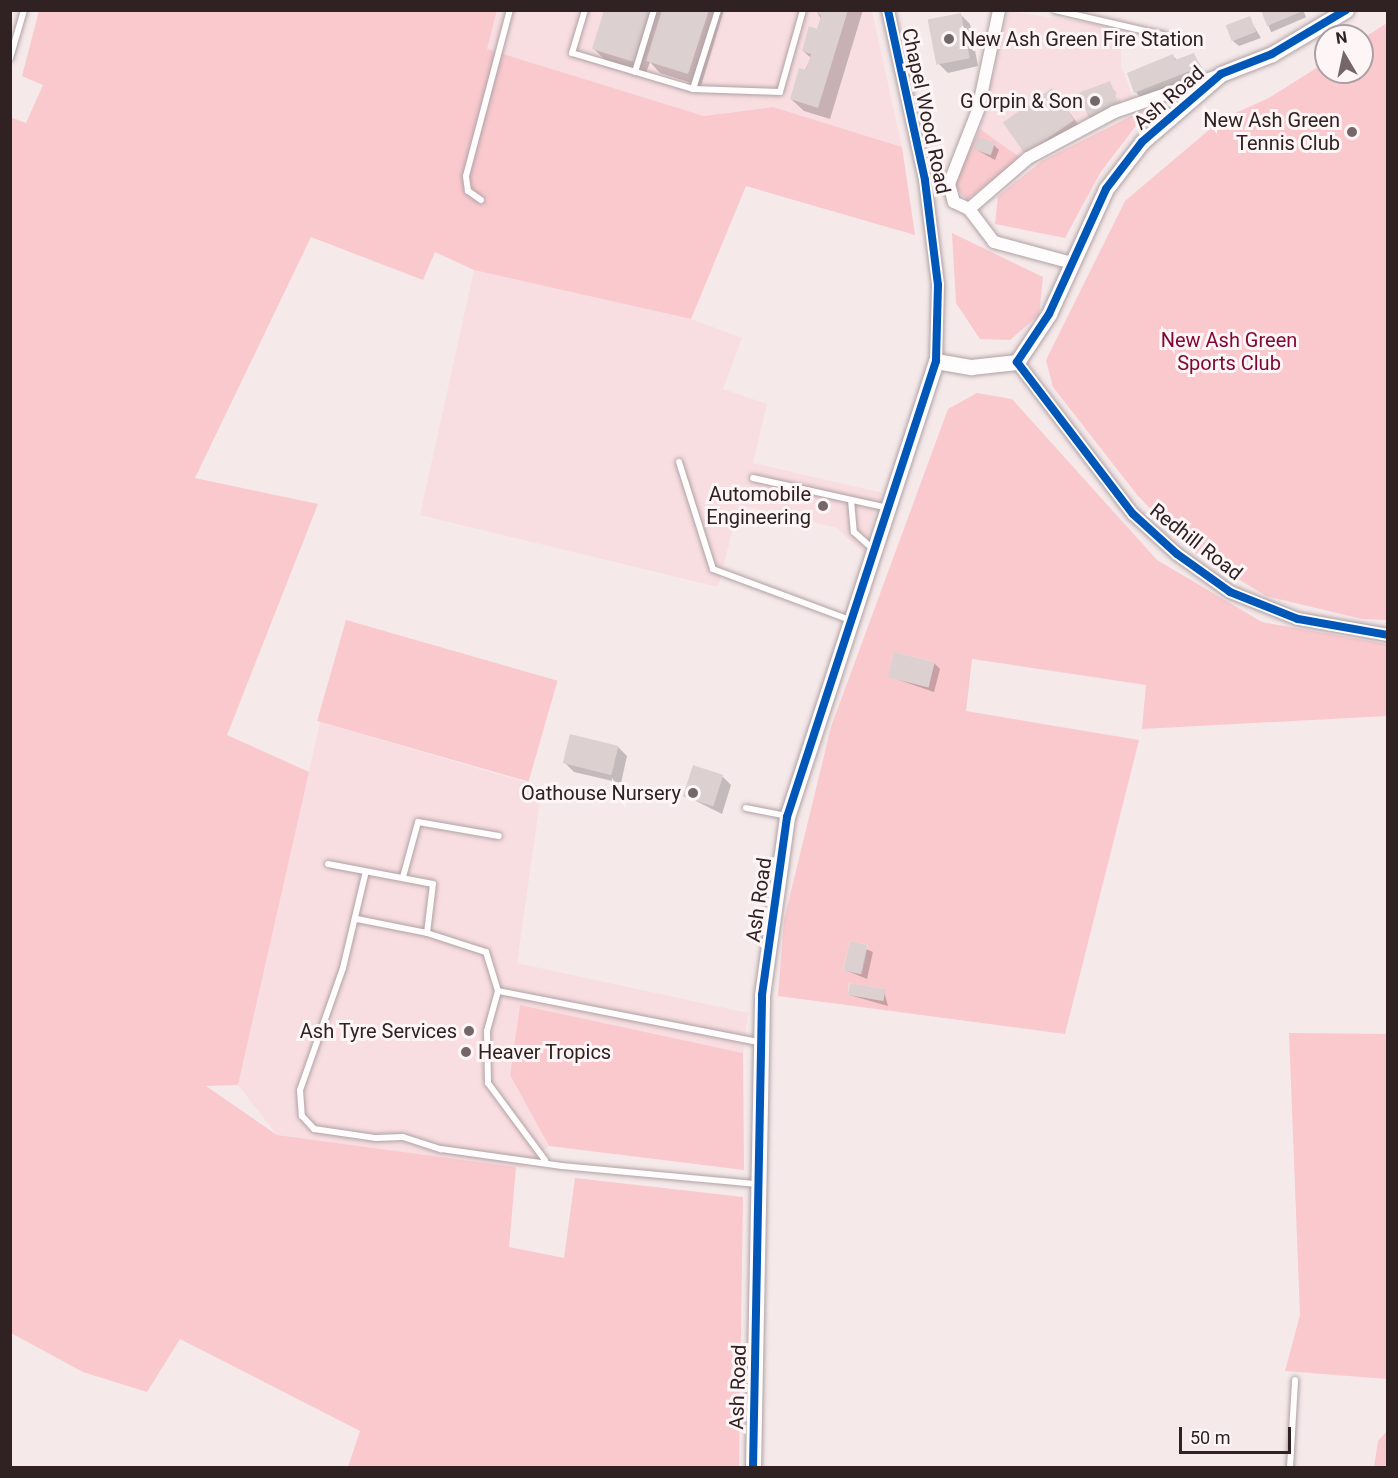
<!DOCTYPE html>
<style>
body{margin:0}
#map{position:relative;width:1398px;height:1478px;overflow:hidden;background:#f6e9ea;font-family:Roboto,sans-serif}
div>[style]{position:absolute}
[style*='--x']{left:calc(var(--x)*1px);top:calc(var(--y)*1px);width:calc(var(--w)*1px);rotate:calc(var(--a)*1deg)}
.built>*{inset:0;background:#f9dee1}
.green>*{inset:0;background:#f9c9ce;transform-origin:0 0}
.shadow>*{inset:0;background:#0003;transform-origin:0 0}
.building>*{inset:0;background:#ddd0d1;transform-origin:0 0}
.roads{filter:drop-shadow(0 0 2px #afa2a4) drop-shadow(0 0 2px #afa2a4)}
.service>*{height:6px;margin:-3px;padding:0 3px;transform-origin:3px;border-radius:3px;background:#fefcfc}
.minor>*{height:12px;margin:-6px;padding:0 6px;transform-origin:6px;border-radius:6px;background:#fefcfc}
.tertiary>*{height:15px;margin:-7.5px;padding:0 7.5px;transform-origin:7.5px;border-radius:7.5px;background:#fefcfc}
.cycleway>*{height:8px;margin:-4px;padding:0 4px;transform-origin:4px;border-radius:4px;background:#0057b8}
.dots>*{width:16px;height:16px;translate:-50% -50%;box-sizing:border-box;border:3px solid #fef5f6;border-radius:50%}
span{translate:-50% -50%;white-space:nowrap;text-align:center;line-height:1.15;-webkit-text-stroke:6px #fef5f6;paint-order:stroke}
.poi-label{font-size:20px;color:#302123}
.left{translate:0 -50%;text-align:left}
.right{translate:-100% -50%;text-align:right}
.street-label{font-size:20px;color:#302123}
.park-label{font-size:20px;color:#7f0731}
.frame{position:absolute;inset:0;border:12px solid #302123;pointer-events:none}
.north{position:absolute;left:1314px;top:24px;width:60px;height:60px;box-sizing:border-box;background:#fef5f6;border:2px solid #aca0a2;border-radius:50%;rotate:351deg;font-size:16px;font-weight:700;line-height:24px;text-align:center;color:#302123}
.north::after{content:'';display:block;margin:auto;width:21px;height:27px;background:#756769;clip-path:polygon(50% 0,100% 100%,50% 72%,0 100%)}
.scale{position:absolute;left:1179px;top:1427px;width:112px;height:27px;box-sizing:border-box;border:3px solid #302123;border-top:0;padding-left:8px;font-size:18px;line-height:21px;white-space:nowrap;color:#302123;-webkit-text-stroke:4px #fef5f6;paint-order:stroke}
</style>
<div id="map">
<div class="built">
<i style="clip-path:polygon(497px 11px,872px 11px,902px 147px,773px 107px,704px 116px,486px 49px)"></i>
<i style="clip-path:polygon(1008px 11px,1110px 26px,1108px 41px,1121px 42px,1121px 65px,1133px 98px,1021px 158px,980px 129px)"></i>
<i style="clip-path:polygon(474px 270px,691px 319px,742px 338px,723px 389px,767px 404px,753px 463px,883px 493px,862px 551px,837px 528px,739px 505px,718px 587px,420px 515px)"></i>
<i style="clip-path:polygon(320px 722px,542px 787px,517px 963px,748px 1013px,743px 1053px,520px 1005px,510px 1075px,549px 1146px,523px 1168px,277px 1135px,238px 1085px)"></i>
</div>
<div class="green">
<i style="clip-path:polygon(497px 10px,487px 49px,704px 116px,773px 107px,902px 147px,915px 235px,746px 186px,691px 319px,474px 270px,435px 252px,423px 280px,311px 237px,195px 478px,318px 504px,227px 735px,309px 772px,238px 1085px,206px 1086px,277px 1135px,516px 1167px,509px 1247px,564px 1258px,575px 1178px,743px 1197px,739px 1467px,348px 1467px,360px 1431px,180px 1339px,147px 1392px,83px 1372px,11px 1333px,10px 117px,26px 123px,43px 85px,22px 76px,39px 11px)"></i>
<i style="clip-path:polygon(1387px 23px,1388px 620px,1387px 620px,1362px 619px,1266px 596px,1191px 550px,1138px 496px,1053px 387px,1046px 360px,1125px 201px,1222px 119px,1269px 98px,1326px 62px,1326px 72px,1362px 72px,1362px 39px)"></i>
<i style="clip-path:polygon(1151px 106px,1100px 173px,1065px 238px,995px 224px,998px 196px,1042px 161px)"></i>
<i style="clip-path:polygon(980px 129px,1021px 158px,967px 200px,953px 185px)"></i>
<i style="clip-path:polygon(952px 233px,1043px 277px,1039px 315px,1010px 340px,980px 339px,956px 303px)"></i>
<i style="clip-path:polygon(evenodd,977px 393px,1012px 399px,1157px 560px,1262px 622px,1387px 644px,1387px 716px,1142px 729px,1146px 685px,972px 659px,966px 711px,1139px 740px,1065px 1034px,778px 996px,784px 920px,831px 727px,948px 409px,977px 393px,894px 652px,934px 662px,929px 687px,888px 677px,894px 652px,977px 393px,850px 941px,868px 945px,862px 974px,843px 970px,850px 941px,977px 393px,849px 983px,884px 989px,883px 1001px,848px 995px,849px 983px)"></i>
<i style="left:346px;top:620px;width:220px;height:105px;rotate:16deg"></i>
<i style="clip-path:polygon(520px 1005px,743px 1053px,744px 1170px,549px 1146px,510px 1075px)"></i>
<i style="clip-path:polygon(1289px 1033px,1387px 1034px,1387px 1379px,1285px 1371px,1300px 1315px)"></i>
<i style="clip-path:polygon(1387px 1431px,1387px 1467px,1374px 1467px,1378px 1441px)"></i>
</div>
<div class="shadow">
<i style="clip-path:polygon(606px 10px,724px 10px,701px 86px,660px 73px,650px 62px,646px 73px,606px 61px,594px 49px)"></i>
<i style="clip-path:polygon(816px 10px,863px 10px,830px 119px,804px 111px,791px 99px,811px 58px,803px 51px,818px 31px,821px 19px)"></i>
<i style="left:1303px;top:10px;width:8px;height:38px;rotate:67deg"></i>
<i style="clip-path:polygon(961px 15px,970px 24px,978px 66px,948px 73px,939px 64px)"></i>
<i style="clip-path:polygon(1249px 18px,1261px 38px,1239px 46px,1233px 41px)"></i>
<i style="clip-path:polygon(1194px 55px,1205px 73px,1141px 98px,1136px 92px,1173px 56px,1178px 61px)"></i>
<i style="clip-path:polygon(evenodd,1109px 82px,1127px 114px,1098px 125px,1089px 116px,1109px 82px,1112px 91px,1115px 91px,1123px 111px,1120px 112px,1112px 91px)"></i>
<i style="clip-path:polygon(1052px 90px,1082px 129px,1034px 162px,1026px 153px)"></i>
<i style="clip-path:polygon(994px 145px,999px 150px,995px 160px,975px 149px)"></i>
<i style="clip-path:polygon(934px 663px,940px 669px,934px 692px,890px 677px)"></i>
<i style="clip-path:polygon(618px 747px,627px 756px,621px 783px,574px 772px,565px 763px)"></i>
<i style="clip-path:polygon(722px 776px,731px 785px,722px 814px,684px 795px)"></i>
<i style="clip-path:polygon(851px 943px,873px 952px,867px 979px,845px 970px)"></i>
<i style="clip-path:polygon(884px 991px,888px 1006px,849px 995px)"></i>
</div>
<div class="building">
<i style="clip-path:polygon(604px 10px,650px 10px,634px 62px,592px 49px)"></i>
<i style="clip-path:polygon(662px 10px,709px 10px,688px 74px,646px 61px)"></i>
<i style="clip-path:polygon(815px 10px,848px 10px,818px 108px,790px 99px,799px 68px,806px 70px,811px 54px,802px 51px,809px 26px,817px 29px,821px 16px)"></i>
<i style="clip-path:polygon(1261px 10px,1303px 10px,1303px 11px,1267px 26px)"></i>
<i style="left:961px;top:13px;width:46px;height:34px;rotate:79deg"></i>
<i style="left:1250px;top:16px;width:17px;height:26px;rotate:69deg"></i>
<i style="clip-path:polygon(1194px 53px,1200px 67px,1134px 93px,1127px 73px,1173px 54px,1175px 60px)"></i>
<i style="left:1110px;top:81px;width:26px;height:33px;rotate:69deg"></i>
<i style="left:1052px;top:88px;width:39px;height:60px;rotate:55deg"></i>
<i style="left:978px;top:137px;width:18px;height:13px;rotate:19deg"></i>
<i style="left:894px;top:652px;width:42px;height:26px;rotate:14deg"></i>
<i style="left:570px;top:734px;width:50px;height:30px;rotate:14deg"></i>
<i style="left:693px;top:765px;width:32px;height:33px;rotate:18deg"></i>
<i style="left:850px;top:941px;width:18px;height:30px;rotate:13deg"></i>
<i style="left:850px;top:983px;width:36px;height:12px;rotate:10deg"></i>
</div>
<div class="roads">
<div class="service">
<i style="--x:585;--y:10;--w:45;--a:106.8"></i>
<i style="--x:572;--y:53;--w:126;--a:16.6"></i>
<i style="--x:693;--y:89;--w:87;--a:2"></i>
<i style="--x:780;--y:92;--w:85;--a:-74.3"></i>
<i style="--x:1055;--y:10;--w:115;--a:13.1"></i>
<i style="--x:10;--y:58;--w:50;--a:-73.7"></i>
<i style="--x:635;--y:72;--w:65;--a:-73"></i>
<i style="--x:693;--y:89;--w:83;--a:-72.4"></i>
<i style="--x:481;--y:200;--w:16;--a:-145"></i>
<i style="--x:468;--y:191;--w:15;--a:-98"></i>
<i style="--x:466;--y:176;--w:172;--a:-75.2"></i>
<i style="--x:679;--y:462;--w:112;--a:72.4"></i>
<i style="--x:713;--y:569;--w:146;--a:20.4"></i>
<i style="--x:753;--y:478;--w:138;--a:12.5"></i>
<i style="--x:851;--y:500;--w:32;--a:85"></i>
<i style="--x:854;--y:532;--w:27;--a:42"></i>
<i style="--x:746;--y:808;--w:42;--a:11"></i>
<i style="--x:328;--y:864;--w:107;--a:10.8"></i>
<i style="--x:433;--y:884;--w:49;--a:97"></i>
<i style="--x:427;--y:933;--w:62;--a:17.9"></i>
<i style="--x:486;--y:952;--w:41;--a:72.9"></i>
<i style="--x:498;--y:991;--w:41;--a:105.4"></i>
<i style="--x:487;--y:1031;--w:52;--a:88.9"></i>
<i style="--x:488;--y:1083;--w:96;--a:53.5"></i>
<i style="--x:365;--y:875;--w:96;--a:103.3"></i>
<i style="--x:343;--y:968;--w:129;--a:109.4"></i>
<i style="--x:300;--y:1090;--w:26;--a:86"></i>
<i style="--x:302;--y:1116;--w:18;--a:47"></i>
<i style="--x:314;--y:1129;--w:63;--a:8.3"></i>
<i style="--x:376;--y:1138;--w:27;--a:-2"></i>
<i style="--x:403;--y:1137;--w:40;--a:18"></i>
<i style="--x:441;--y:1149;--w:122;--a:8"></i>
<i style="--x:562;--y:1166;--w:196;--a:5.3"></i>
<i style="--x:403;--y:877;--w:57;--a:-74.7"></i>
<i style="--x:418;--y:822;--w:82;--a:9.8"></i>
<i style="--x:357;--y:919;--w:71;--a:11.3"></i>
<i style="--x:498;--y:991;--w:266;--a:11.1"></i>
<i style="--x:1290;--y:1468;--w:88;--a:-86.7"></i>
</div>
<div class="minor">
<i style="--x:888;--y:10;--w:174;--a:77.7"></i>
<i style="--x:925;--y:180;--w:106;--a:82.9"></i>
<i style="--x:938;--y:285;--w:76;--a:91.5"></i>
<i style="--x:969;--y:209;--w:17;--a:-155"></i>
<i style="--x:954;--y:202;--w:19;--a:-106"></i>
<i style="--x:949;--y:184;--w:79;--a:-68.6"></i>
<i style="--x:978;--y:110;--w:102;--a:-78.1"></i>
<i style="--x:1072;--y:263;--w:81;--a:-164.9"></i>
<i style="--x:994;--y:242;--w:41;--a:-127.1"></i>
<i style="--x:969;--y:209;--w:78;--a:-40.8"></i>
<i style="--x:1028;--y:158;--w:98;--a:-28.1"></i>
<i style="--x:1114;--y:112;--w:107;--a:-19.1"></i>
<i style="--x:1017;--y:362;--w:191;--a:52.7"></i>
<i style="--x:1133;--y:514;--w:59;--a:42.3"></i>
<i style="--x:1177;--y:554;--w:65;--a:35.6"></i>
<i style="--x:1230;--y:592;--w:73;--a:21.7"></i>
<i style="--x:1298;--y:619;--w:91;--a:10.1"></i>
</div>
<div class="tertiary">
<i style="--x:753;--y:1468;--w:473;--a:-88.9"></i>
<i style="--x:762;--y:995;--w:180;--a:-82"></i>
<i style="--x:787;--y:817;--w:480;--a:-71.9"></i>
<i style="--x:936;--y:361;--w:36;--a:10"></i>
<i style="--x:971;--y:367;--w:46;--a:-6.2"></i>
<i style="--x:1017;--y:362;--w:58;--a:-56.3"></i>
<i style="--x:1049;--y:314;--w:137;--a:-65.5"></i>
<i style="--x:1106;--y:189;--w:59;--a:-52.5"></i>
<i style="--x:1142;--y:142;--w:104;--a:-40.7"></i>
<i style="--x:1221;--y:74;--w:55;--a:-21.4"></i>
<i style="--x:1272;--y:54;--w:86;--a:-30.7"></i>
</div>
</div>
<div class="cycleway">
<i style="--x:1346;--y:10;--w:86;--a:149.3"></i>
<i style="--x:1272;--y:54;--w:55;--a:158.6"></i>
<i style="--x:1221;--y:74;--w:104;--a:139.3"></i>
<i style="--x:1142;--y:142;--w:59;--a:127.5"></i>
<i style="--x:1106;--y:189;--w:137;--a:114.5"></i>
<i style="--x:1049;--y:314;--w:58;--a:123.7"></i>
<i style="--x:1017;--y:362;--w:191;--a:52.7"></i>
<i style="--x:1133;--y:514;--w:59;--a:42.3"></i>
<i style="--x:1177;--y:554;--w:65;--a:35.6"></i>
<i style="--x:1230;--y:592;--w:73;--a:21.7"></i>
<i style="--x:1298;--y:619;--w:91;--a:10.1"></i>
<i style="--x:753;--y:1468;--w:473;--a:-88.9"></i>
<i style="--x:762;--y:995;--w:180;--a:-82"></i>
<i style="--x:787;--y:817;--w:480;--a:-71.9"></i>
<i style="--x:936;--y:361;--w:76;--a:-88.5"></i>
<i style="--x:938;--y:285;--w:106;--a:-97.1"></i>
<i style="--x:925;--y:180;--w:174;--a:-102.3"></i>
</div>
<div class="dots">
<i style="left:949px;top:39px;background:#756769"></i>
<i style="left:1095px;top:101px;background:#756769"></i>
<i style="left:1352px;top:132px;background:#756769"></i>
<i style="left:823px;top:506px;background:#756769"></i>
<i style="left:693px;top:793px;background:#756769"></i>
<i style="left:469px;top:1031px;background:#756769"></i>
<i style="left:466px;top:1052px;background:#756769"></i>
</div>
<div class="poi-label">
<span class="left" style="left:961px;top:39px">New Ash Green Fire Station</span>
<span class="right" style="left:1083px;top:101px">G Orpin &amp; Son</span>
<span class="right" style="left:1340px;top:132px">New Ash Green<br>Tennis Club</span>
<span class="right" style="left:811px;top:506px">Automobile<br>Engineering</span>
<span class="right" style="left:681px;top:793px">Oathouse Nursery</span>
<span class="right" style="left:457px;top:1031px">Ash Tyre Services</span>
<span class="left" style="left:478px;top:1052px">Heaver Tropics</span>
</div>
<div class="street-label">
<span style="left:1169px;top:98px;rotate:-41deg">Ash Road</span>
<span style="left:926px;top:111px;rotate:78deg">Chapel Wood Road</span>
<span style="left:1196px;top:542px;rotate:38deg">Redhill Road</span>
<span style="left:759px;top:900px;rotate:-82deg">Ash Road</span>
<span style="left:738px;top:1387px;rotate:-88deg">Ash Road</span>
</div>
<div class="park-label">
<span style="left:1229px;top:352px">New Ash Green<br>Sports Club</span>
</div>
<div class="frame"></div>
<div class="north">N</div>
<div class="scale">50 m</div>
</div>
